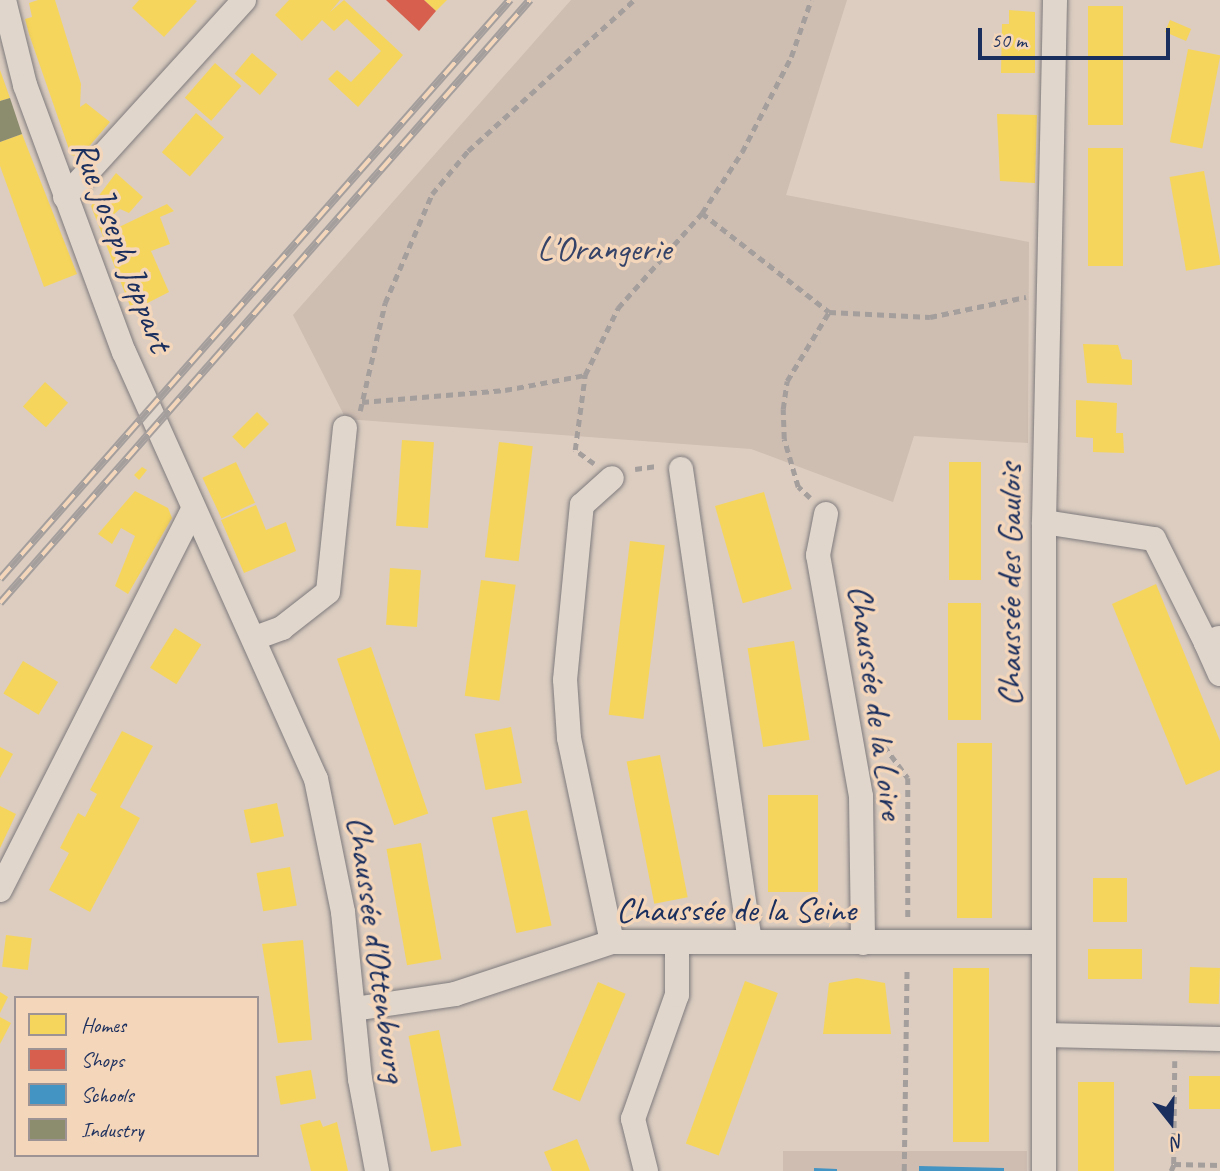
<!DOCTYPE html>
<meta charset="utf-8">
<style>
body{margin:0}
#map{position:relative;width:1220px;height:1171px;overflow:hidden;background:#dccdc0;font-family:Caveat,sans-serif}
div>[style]{position:absolute}
[style*='--x']{left:calc(var(--x)*1px);top:calc(var(--y)*1px);width:calc(var(--w)*1px);rotate:calc(var(--a)*1deg)}
.built>*{inset:0;background:#cfbdb2;transform-origin:0 0}
.green>*{inset:0;background:#cebdb1}
.homes>*{inset:0;background:#f6d55c;transform-origin:0 0}
.shops>*{inset:0;background:#d6604d}
.schools>*{inset:0;background:#4393c3}
.industry>*{inset:0;background:#8c8c6e}
.path>*{height:4.5px;margin-top:-2.25px;transform-origin:0;background:repeating-linear-gradient(90deg,#a49e9d 0 7px,transparent 0 12px)}
.roads{filter:drop-shadow(0 0 2px #7e7b7e) drop-shadow(0 0 2px #7e7b7e)}
.minor>*{height:24px;margin:-12px;padding:0 12px;transform-origin:12px;border-radius:12px;background:#e0d6cb}
.rail>*{height:8px;margin-top:-4px;transform-origin:0;background:repeating-linear-gradient(90deg,#f4d6ba 0 16px,#a49e9d 0 32px);box-sizing:border-box;border-block:2px solid #a49e9d}
span{translate:-50% -50%;white-space:nowrap;text-align:center;line-height:1.15;-webkit-text-stroke:7px #f4d6ba;paint-order:stroke}
.street-label{font-size:35px;color:#1b2f5e}
.park-label{font-size:35px;color:#354369}
.legend{position:absolute;left:14px;top:996px;width:245px;height:161px;box-sizing:border-box;background:#f4d6ba;border:2px solid #9d9395;margin:0;padding:9px 12px;list-style:none;font-size:21px;color:#1b2f5e}
.legend li{display:flex;align-items:center;gap:14px;height:35px}
.legend b{width:35px;border:2px solid #9d9395}
.north{position:absolute;left:1136px;top:1087px;width:70px;height:70px;-webkit-text-stroke:5px #f4d6ba;paint-order:stroke;rotate:162deg;font-size:19px;font-weight:700;line-height:28px;text-align:center;color:#1b2f5e}
.north::after{content:'';display:block;margin:auto;width:24px;height:32px;background:#1b2f5e;clip-path:polygon(50% 0,100% 100%,50% 72%,0 100%)}
.scale{position:absolute;left:978px;top:28px;width:192px;height:32px;box-sizing:border-box;border:4px solid #1b2f5e;border-top:0;padding-left:9px;font-size:21px;line-height:24px;white-space:nowrap;color:#1b2f5e;-webkit-text-stroke:5px #f4d6ba;paint-order:stroke}
</style>
<div id="map">
<div class="built">
<i style="left:783px;top:1151px;width:244px;height:20px"></i>
</div>
<div class="green">
<i style="clip-path:polygon(571px 0,847px 0,786px 195px,1029px 242px,1028px 443px,914px 436px,893px 502px,751px 449px,346px 419px,293px 315px)"></i>
</div>
<div class="homes">
<i style="clip-path:polygon(38px 0,55px 0,81px 84px,80px 107px,86px 103px,110px 122px,80px 157px,71px 155px,29px 34px,25px 19px,32px 17px,29px 3px)"></i>
<i style="clip-path:polygon(139px 0,195px 0,197px 1px,164px 37px,132px 8px)"></i>
<i style="clip-path:polygon(289px 0,340px 0,330px 12px,344px 0,403px 55px,358px 107px,328px 79px,337px 70px,351px 82px,381px 51px,347px 19px,334px 31px,322px 20px,302px 41px,275px 15px)"></i>
<i style="clip-path:polygon(424px 0,447px 0,436px 11px)"></i>
<i style="left:1088px;top:6px;width:35px;height:119px"></i>
<i style="clip-path:polygon(1009px 10px,1035px 12px,1035px 73px,1001px 73px,1002px 24px,1009px 24px)"></i>
<i style="left:1170px;top:20px;width:23px;height:13px;rotate:23deg"></i>
<i style="left:1188px;top:49px;width:33px;height:95px;rotate:11deg"></i>
<i style="left:252px;top:53px;width:33px;height:27px;rotate:40deg"></i>
<i style="left:215px;top:63px;width:35px;height:46px;rotate:41deg"></i>
<i style="clip-path:polygon(0 70px,10px 98px,0 101px)"></i>
<i style="left:196px;top:113px;width:37px;height:52px;rotate:41deg"></i>
<i style="clip-path:polygon(997px 114px,1037px 115px,1035px 183px,1000px 181px)"></i>
<i style="clip-path:polygon(22px 134px,77px 274px,44px 287px,0 166px,0 142px)"></i>
<i style="left:1088px;top:148px;width:35px;height:118px"></i>
<i style="left:1204px;top:171px;width:95px;height:35px;rotate:80deg"></i>
<i style="clip-path:polygon(116px 173px,143px 197px,129px 213px,120px 209px,113px 215px,117px 228px,167px 204px,174px 211px,160px 217px,170px 244px,151px 251px,169px 292px,132px 311px,91px 206px)"></i>
<i style="clip-path:polygon(1083px 344px,1118px 345px,1122px 359px,1132px 360px,1132px 385px,1087px 383px)"></i>
<i style="left:45px;top:382px;width:31px;height:33px;rotate:42deg"></i>
<i style="clip-path:polygon(1076px 400px,1117px 403px,1116px 433px,1123px 433px,1124px 453px,1093px 452px,1093px 438px,1076px 437px)"></i>
<i style="left:257px;top:412px;width:17px;height:35px;rotate:45deg"></i>
<i style="left:402px;top:440px;width:32px;height:86px;rotate:4deg"></i>
<i style="left:499px;top:442px;width:34px;height:116px;rotate:7deg"></i>
<i style="left:236px;top:462px;width:45px;height:37px;rotate:65deg"></i>
<i style="left:949px;top:462px;width:32px;height:118px"></i>
<i style="clip-path:polygon(142px 467px,147px 470px,139px 480px,134px 475px)"></i>
<i style="clip-path:polygon(135px 491px,168px 508px,172px 518px,128px 594px,115px 586px,135px 536px,121px 528px,112px 544px,98px 534px)"></i>
<i style="left:764px;top:492px;width:101px;height:51px;rotate:74deg"></i>
<i style="clip-path:polygon(256px 505px,266px 530px,286px 522px,296px 551px,244px 573px,221px 520px)"></i>
<i style="left:630px;top:541px;width:35px;height:175px;rotate:7deg"></i>
<i style="left:390px;top:568px;width:31px;height:57px;rotate:4deg"></i>
<i style="left:481px;top:580px;width:35px;height:117px;rotate:8deg"></i>
<i style="clip-path:polygon(1156px 584px,1220px 741px,1220px 770px,1186px 785px,1112px 604px)"></i>
<i style="left:948px;top:603px;width:33px;height:117px"></i>
<i style="left:175px;top:628px;width:31px;height:47px;rotate:32deg"></i>
<i style="left:794px;top:641px;width:100px;height:47px;rotate:81deg"></i>
<i style="left:371px;top:647px;width:176px;height:36px;rotate:71deg"></i>
<i style="left:23px;top:661px;width:41px;height:38px;rotate:31deg"></i>
<i style="left:511px;top:727px;width:57px;height:37px;rotate:79deg"></i>
<i style="clip-path:polygon(122px 731px,153px 746px,120px 807px,140px 818px,90px 912px,49px 890px,69px 853px,60px 848px,78px 813px,85px 817px,97px 794px,90px 790px)"></i>
<i style="left:957px;top:743px;width:35px;height:175px"></i>
<i style="clip-path:polygon(0 747px,13px 754px,0 778px)"></i>
<i style="left:660px;top:755px;width:145px;height:34px;rotate:79deg"></i>
<i style="left:768px;top:795px;width:50px;height:97px"></i>
<i style="left:277px;top:803px;width:34px;height:34px;rotate:78deg"></i>
<i style="clip-path:polygon(0 806px,16px 814px,0 848px)"></i>
<i style="left:527px;top:810px;width:118px;height:36px;rotate:78deg"></i>
<i style="left:421px;top:843px;width:118px;height:35px;rotate:80deg"></i>
<i style="left:290px;top:867px;width:39px;height:34px;rotate:80deg"></i>
<i style="left:1093px;top:878px;width:34px;height:44px"></i>
<i style="left:6px;top:935px;width:26px;height:32px;rotate:7deg"></i>
<i style="clip-path:polygon(303px 940px,312px 1040px,278px 1043px,262px 944px)"></i>
<i style="left:1088px;top:949px;width:54px;height:30px"></i>
<i style="left:1190px;top:967px;width:30px;height:36px;rotate:2deg"></i>
<i style="left:953px;top:968px;width:36px;height:174px"></i>
<i style="clip-path:polygon(857px 978px,885px 983px,891px 1034px,823px 1034px,829px 983px)"></i>
<i style="left:745px;top:981px;width:35px;height:173px;rotate:20deg"></i>
<i style="left:598px;top:982px;width:30px;height:117px;rotate:23deg"></i>
<i style="clip-path:polygon(0 992px,8px 997px,0 1013px)"></i>
<i style="clip-path:polygon(0 1017px,11px 1023px,0 1044px)"></i>
<i style="left:439px;top:1030px;width:118px;height:31px;rotate:79deg"></i>
<i style="left:311px;top:1070px;width:29px;height:36px;rotate:80deg"></i>
<i style="left:1189px;top:1076px;width:31px;height:33px"></i>
<i style="left:1078px;top:1082px;width:36px;height:89px"></i>
<i style="clip-path:polygon(320px 1120px,323px 1127px,337px 1122px,348px 1171px,311px 1171px,300px 1125px)"></i>
<i style="clip-path:polygon(577px 1139px,590px 1171px,552px 1171px,544px 1152px)"></i>
</div>
<div class="shops">
<i style="clip-path:polygon(386px 0,424px 0,436px 11px,419px 31px)"></i>
</div>
<div class="schools">
<i style="clip-path:polygon(919px 1166px,1004px 1168px,1004px 1171px,919px 1171px)"></i>
<i style="clip-path:polygon(814px 1168px,837px 1169px,837px 1171px,814px 1171px)"></i>
</div>
<div class="industry">
<i style="clip-path:polygon(10px 98px,22px 134px,0 142px,0 101px)"></i>
</div>
<div class="path">
<i style="--x:702;--y:213;--w:161;--a:37.9"></i>
<i style="--x:829;--y:312;--w:101;--a:2.8"></i>
<i style="--x:930;--y:317;--w:98;--a:-11.8"></i>
<i style="--x:362;--y:402;--w:144;--a:-4.8"></i>
<i style="--x:505;--y:390;--w:81;--a:-10.6"></i>
<i style="--x:360;--y:411;--w:111;--a:-77"></i>
<i style="--x:385;--y:303;--w:119;--a:-66.7"></i>
<i style="--x:432;--y:194;--w:56;--a:-50.1"></i>
<i style="--x:468;--y:151;--w:224;--a:-42.3"></i>
<i style="--x:594;--y:464;--w:24;--a:-144"></i>
<i style="--x:575;--y:450;--w:76;--a:-82.4"></i>
<i style="--x:585;--y:375;--w:75;--a:-63.8"></i>
<i style="--x:618;--y:308;--w:127;--a:-48.5"></i>
<i style="--x:702;--y:213;--w:73;--a:-56.7"></i>
<i style="--x:742;--y:152;--w:107;--a:-62.7"></i>
<i style="--x:791;--y:57;--w:60;--a:-70.7"></i>
<i style="--x:635;--y:469;--w:22;--a:-8"></i>
<i style="--x:810;--y:498;--w:16;--a:-137"></i>
<i style="--x:798;--y:487;--w:50;--a:-106.3"></i>
<i style="--x:784;--y:439;--w:30;--a:-92"></i>
<i style="--x:783;--y:409;--w:28;--a:-82"></i>
<i style="--x:787;--y:381;--w:81;--a:-58.7"></i>
<i style="--x:877;--y:736;--w:52;--a:53.6"></i>
<i style="--x:908;--y:778;--w:141;--a:90"></i>
<i style="--x:1175;--y:1061;--w:103;--a:90.6"></i>
<i style="--x:1174;--y:1164;--w:46;--a:1.2"></i>
<i style="--x:904;--y:1171;--w:204;--a:-89.2"></i>
<i style="--x:1171;--y:1171;--w:8;--a:-67"></i>
</div>
<div class="roads">
<div class="minor">
<i style="--x:4;--y:0;--w:88;--a:76.1"></i>
<i style="--x:25;--y:85;--w:285;--a:69.7"></i>
<i style="--x:124;--y:352;--w:468;--a:65.8"></i>
<i style="--x:316;--y:779;--w:136;--a:78.5"></i>
<i style="--x:343;--y:912;--w:168;--a:84.2"></i>
<i style="--x:360;--y:1079;--w:94;--a:79.5"></i>
<i style="--x:65;--y:197;--w:266;--a:-47.7"></i>
<i style="--x:681;--y:469;--w:477;--a:81.7"></i>
<i style="--x:826;--y:514;--w:42;--a:101"></i>
<i style="--x:818;--y:555;--w:245;--a:79.9"></i>
<i style="--x:861;--y:796;--w:147;--a:89.2"></i>
<i style="--x:1044;--y:522;--w:111;--a:8.8"></i>
<i style="--x:1154;--y:539;--w:116;--a:63.4"></i>
<i style="--x:255;--y:638;--w:29;--a:-20"></i>
<i style="--x:282;--y:628;--w:58;--a:-38"></i>
<i style="--x:328;--y:592;--w:165;--a:-84.1"></i>
<i style="--x:1219;--y:638;--w:14;--a:159"></i>
<i style="--x:1206;--y:643;--w:34;--a:66"></i>
<i style="--x:0;--y:890;--w:426;--a:-63.1"></i>
<i style="--x:612;--y:942;--w:208;--a:-101.9"></i>
<i style="--x:569;--y:738;--w:58;--a:-93.9"></i>
<i style="--x:565;--y:680;--w:176;--a:-84.5"></i>
<i style="--x:582;--y:505;--w:40;--a:-42"></i>
<i style="--x:354;--y:1009;--w:102;--a:-8.4"></i>
<i style="--x:455;--y:994;--w:165;--a:-18.3"></i>
<i style="--x:612;--y:942;--w:432;--a:0"></i>
<i style="--x:1046;--y:1035;--w:174;--a:1.3"></i>
<i style="--x:646;--y:1171;--w:54;--a:-104"></i>
<i style="--x:633;--y:1119;--w:132;--a:-70.5"></i>
<i style="--x:677;--y:995;--w:53;--a:-90"></i>
<i style="--x:1044;--y:1171;--w:649;--a:-90"></i>
<i style="--x:1044;--y:522;--w:522;--a:-88.79"></i>
</div>
</div>
<div class="rail">
<i style="--x:0;--y:579;--w:772;--a:-48.63"></i>
<i style="--x:0;--y:603;--w:803;--a:-48.69"></i>
</div>
<div class="street-label">
<span style="left:122px;top:246px;rotate:69deg">Rue Joseph Joppart</span>
<span style="left:1010px;top:585px;rotate:-90deg">Chaussée des Gaulois</span>
<span style="left:876px;top:702px;rotate:82deg">Chaussée de la Loire</span>
<span style="left:736px;top:910px">Chaussée de la Seine</span>
<span style="left:377px;top:949px;rotate:82deg">Chaussée d'Ottenbourg</span>
</div>
<div class="park-label">
<span style="left:604px;top:249px">L'Orangerie</span>
</div>
<ul class="legend">
<li><b style="height:19px;background:#f6d55c"></b>Homes</li>
<li><b style="height:19px;background:#d6604d"></b>Shops</li>
<li><b style="height:19px;background:#4393c3"></b>Schools</li>
<li><b style="height:19px;background:#8c8c6e"></b>Industry</li>
</ul>
<div class="north">N</div>
<div class="scale">50 m</div>
</div>
